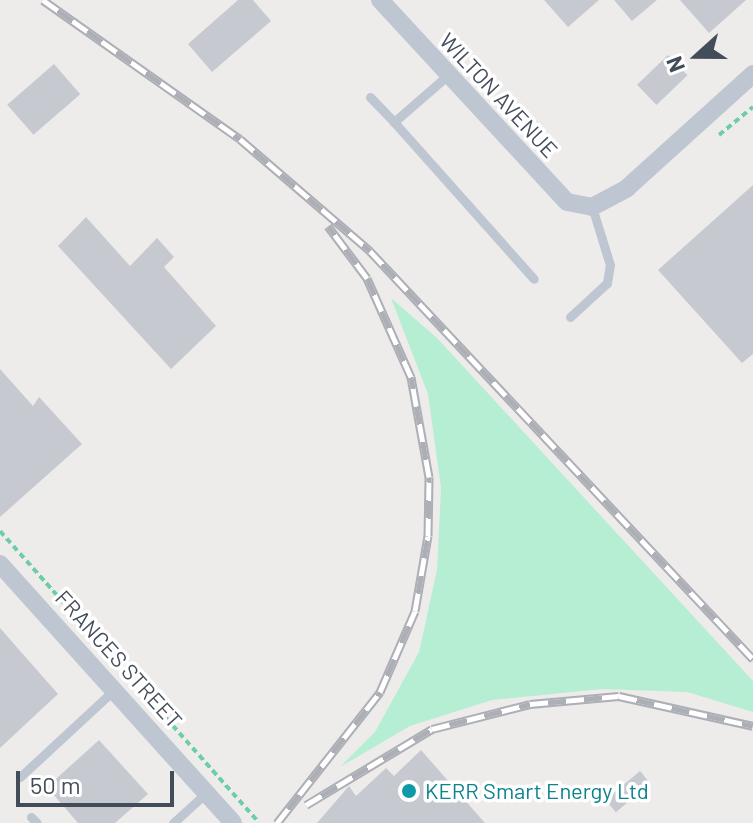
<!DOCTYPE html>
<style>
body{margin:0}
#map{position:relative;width:753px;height:823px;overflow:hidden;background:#eeebeb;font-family:Barlow,sans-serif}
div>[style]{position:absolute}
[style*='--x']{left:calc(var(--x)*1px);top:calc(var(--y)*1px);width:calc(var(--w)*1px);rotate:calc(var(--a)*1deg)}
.green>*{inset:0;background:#b6eed3}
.building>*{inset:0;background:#c7c9d1;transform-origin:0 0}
.path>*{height:4px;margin-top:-2px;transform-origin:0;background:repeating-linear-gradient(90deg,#6ecda9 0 6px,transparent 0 10px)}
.lane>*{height:9px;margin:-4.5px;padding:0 4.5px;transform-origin:4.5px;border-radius:4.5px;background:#bec6d1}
.street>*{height:18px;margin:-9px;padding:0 9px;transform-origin:9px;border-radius:9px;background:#bec6d1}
.rail>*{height:9px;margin-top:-4.5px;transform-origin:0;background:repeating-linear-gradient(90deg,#fff 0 18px,#adafb6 0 36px);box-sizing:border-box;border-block:2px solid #adafb6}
.dots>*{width:22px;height:22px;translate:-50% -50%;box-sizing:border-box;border:4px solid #fff;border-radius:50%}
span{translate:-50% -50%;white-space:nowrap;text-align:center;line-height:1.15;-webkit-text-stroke:7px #fff;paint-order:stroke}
.street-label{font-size:22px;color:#434c59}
.culture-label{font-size:22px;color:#0d838f}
.left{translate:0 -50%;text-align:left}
.north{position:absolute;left:657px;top:16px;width:80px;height:80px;-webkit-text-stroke:6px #fff;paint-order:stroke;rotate:249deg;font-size:22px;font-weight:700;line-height:32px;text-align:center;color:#434c59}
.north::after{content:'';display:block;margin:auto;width:28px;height:36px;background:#434c59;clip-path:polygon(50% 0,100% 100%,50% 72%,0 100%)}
.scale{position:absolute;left:16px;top:771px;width:158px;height:36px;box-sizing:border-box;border:4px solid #434c59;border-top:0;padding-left:10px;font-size:24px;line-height:28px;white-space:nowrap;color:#434c59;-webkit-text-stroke:6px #fff;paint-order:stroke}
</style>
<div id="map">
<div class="green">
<i style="clip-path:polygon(391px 298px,437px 338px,753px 681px,753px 712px,687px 692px,602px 689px,492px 700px,410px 726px,340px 767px,375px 732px,419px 652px,437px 570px,441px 488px,428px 394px)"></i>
</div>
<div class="building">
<i style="clip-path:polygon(238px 0,253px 0,271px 21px,212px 72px,188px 44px)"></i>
<i style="clip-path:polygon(544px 0,599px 0,568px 27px)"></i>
<i style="clip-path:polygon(614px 0,657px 0,632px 21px)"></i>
<i style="clip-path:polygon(680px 0,746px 0,709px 33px)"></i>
<i style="left:668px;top:55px;width:28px;height:43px;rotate:46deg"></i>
<i style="left:54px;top:64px;width:40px;height:62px;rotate:49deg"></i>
<i style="clip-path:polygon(753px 185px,753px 354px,742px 363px,658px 270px)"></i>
<i style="clip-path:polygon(86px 217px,130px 266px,157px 238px,174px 257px,164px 267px,216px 326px,171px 369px,58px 246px)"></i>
<i style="clip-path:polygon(0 369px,33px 406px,39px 397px,82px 444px,0 517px)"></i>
<i style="clip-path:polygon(0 628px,58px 694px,0 748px)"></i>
<i style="clip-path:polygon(99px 740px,148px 794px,115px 823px,78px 823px,47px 787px)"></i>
<i style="clip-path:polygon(421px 750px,485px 823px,317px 823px,349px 786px,356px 796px,386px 768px,394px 776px)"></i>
<i style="left:640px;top:771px;width:16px;height:45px;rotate:50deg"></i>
</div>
<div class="path">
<i style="--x:719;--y:135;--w:44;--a:-39.5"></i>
<i style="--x:0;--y:531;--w:390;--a:48.4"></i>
</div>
<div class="lane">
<i style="--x:448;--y:75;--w:72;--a:139"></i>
<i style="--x:394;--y:122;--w:210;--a:48.3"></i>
<i style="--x:370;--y:97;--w:35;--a:46"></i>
<i style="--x:570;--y:317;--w:50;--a:-42.6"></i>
<i style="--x:607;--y:283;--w:18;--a:-81"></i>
<i style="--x:610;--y:265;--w:61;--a:-107.2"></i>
<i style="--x:20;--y:777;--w:128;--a:-42.8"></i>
<i style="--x:31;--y:817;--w:8;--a:45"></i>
<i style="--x:173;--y:823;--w:45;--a:-42.3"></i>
</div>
<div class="street">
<i style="--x:380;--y:0;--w:275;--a:47.2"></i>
<i style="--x:567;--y:202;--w:25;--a:11"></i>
<i style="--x:592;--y:207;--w:40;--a:-28"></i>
<i style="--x:627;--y:188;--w:170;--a:-42.1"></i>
<i style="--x:0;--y:564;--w:348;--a:48"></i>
</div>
<div class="rail">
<i style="--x:43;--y:0;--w:241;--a:35.2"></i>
<i style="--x:240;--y:139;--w:172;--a:40.7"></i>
<i style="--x:370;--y:251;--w:560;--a:46.81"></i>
<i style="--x:306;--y:805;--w:147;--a:-31.1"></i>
<i style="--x:432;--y:729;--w:101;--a:-14.3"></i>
<i style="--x:530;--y:704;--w:89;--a:-5.1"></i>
<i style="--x:619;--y:696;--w:137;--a:12.6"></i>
<i style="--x:277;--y:823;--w:167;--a:-51.8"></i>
<i style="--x:380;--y:692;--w:88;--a:-66.6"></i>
<i style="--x:415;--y:611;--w:76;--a:-80.2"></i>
<i style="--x:428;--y:536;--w:59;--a:-89"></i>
<i style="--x:429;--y:477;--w:102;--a:-100.2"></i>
<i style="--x:411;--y:377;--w:108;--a:-114"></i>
<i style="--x:367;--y:278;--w:65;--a:-126.9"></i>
</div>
<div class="dots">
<i style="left:409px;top:791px;background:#0f9aa8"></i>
</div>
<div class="street-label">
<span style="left:499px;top:95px;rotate:47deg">WILTON AVENUE</span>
<span style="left:119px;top:659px;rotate:48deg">FRANCES STREET</span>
</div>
<div class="culture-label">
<span class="left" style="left:425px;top:791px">KERR Smart Energy Ltd</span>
</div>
<div class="north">N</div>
<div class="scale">50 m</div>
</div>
